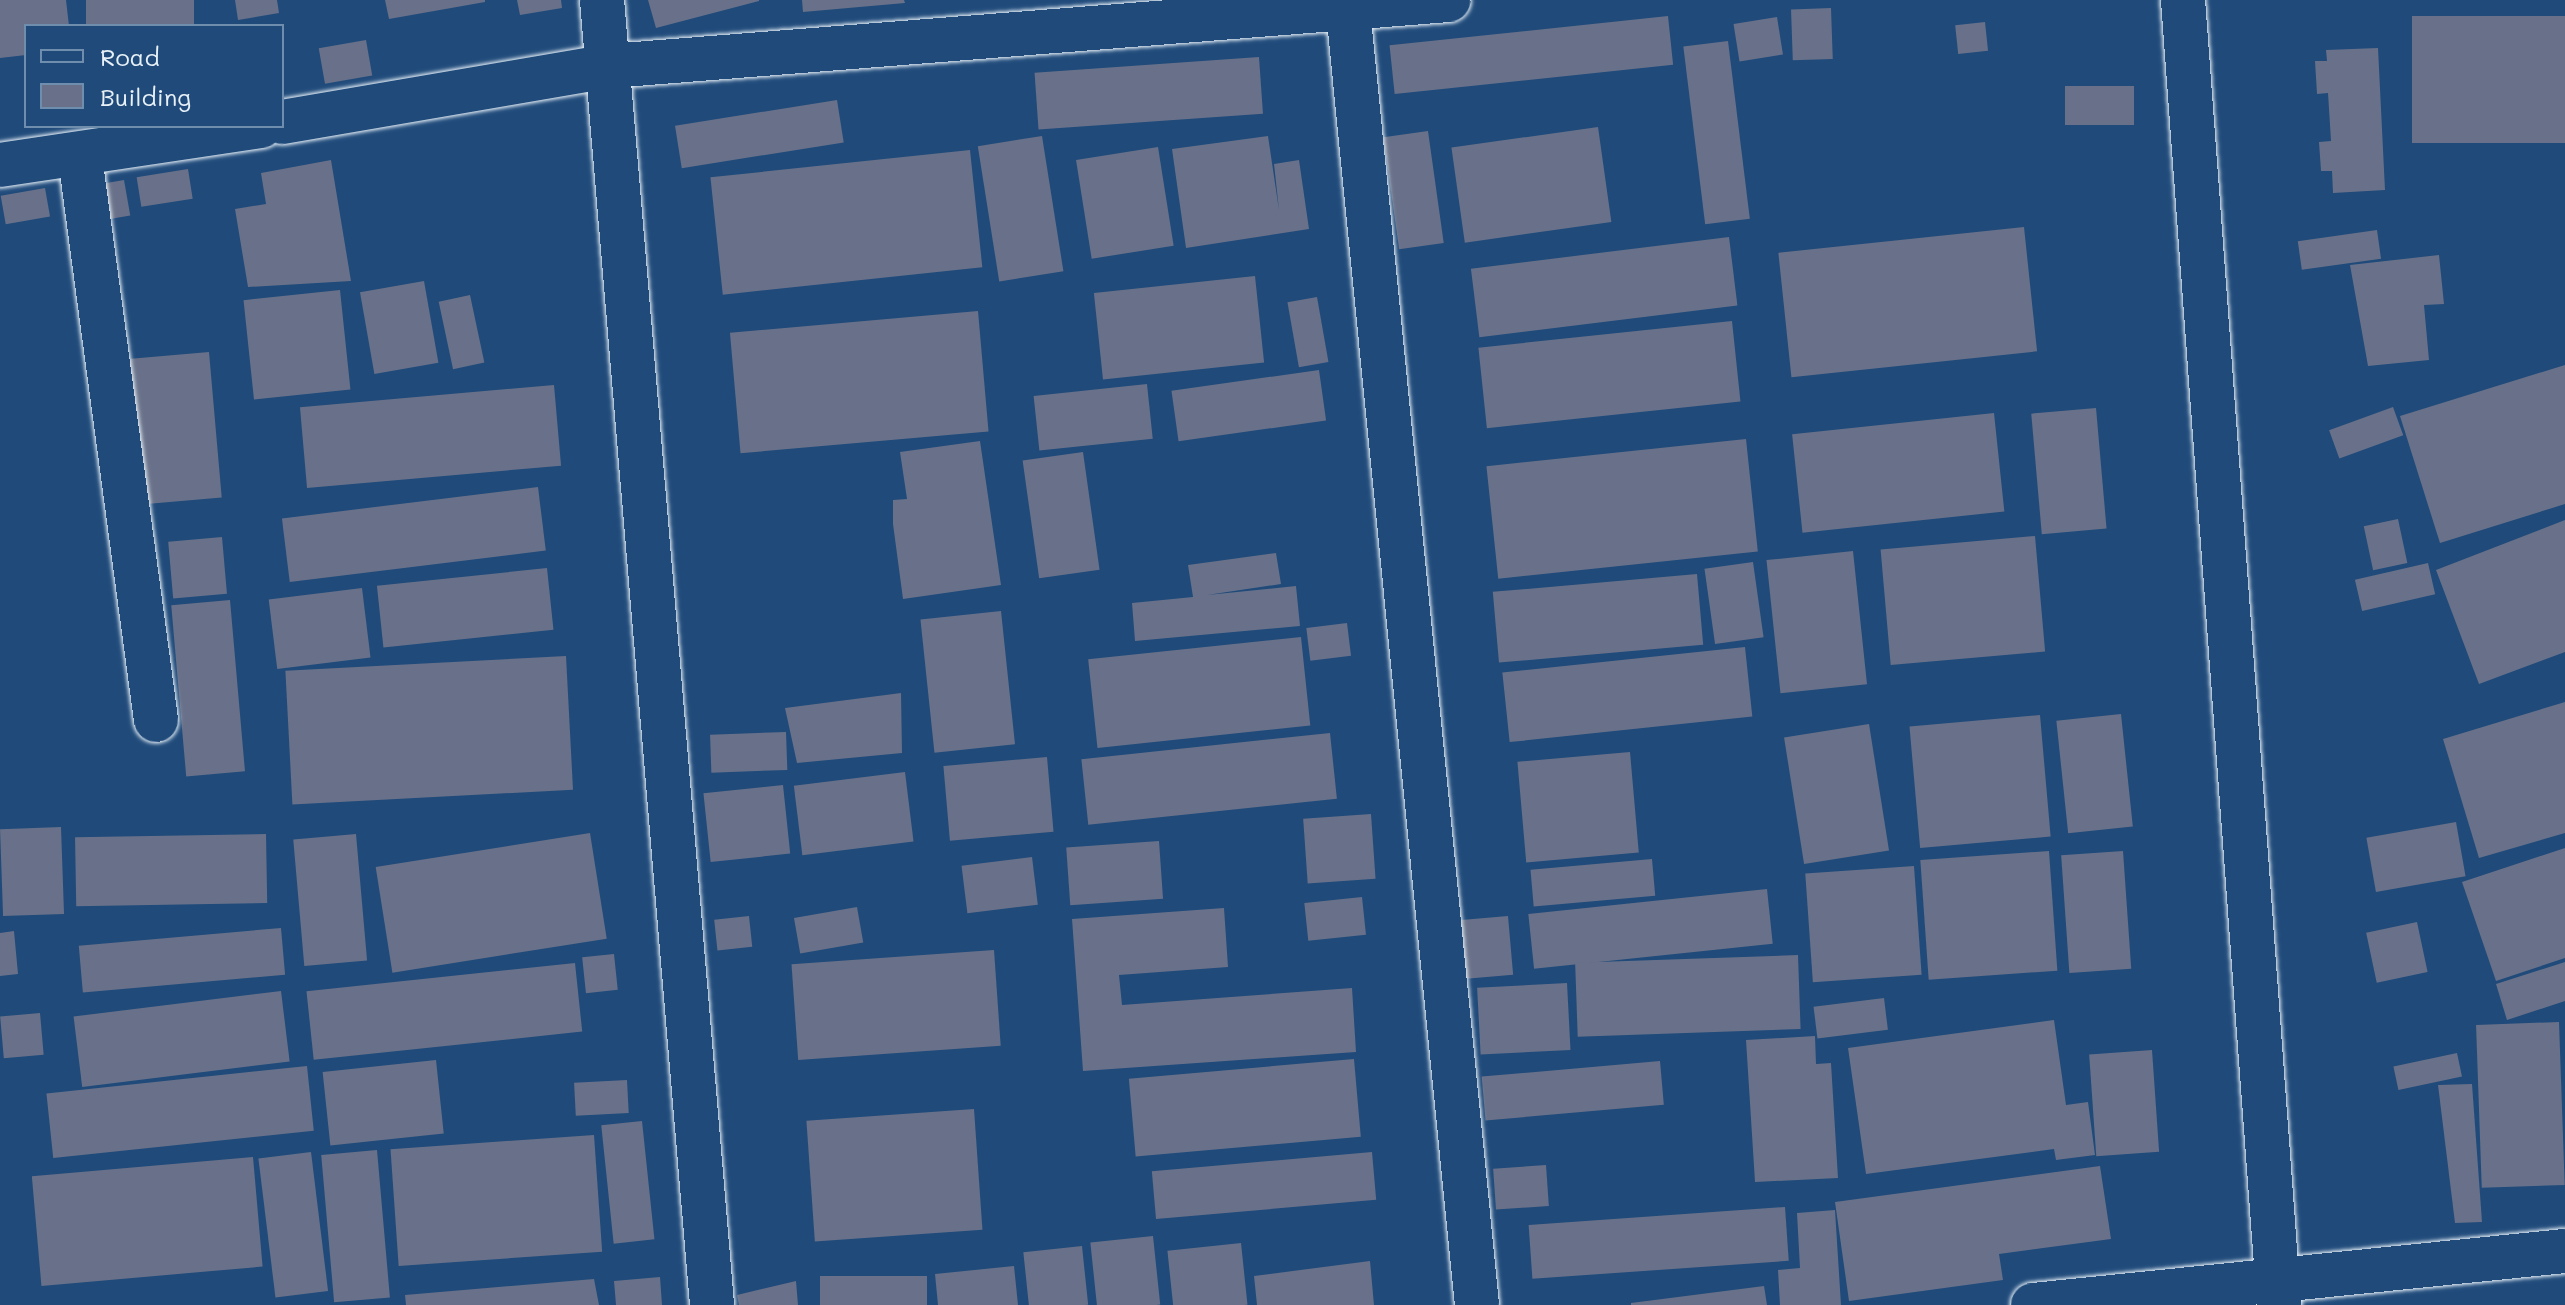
<!DOCTYPE html>
<style>
body{margin:0}
#map{position:relative;width:2565px;height:1305px;overflow:hidden;background:#1f4a7a;font-family:Mali,sans-serif}
div>[style]{position:absolute}
[style*='--x']{left:calc(var(--x)*1px);top:calc(var(--y)*1px);width:calc(var(--w)*1px);rotate:calc(var(--a)*1deg)}
.building>*{inset:0;background:#687189;transform-origin:0 0}
.roads{filter:drop-shadow(0 0 2px #e8f1f8) drop-shadow(0 0 2px #e8f1f8)}
.minor>*{height:44px;margin:-22px;padding:0 22px;transform-origin:22px;border-radius:22px;background:#1f4a7a}
span{translate:-50% -50%;white-space:nowrap;text-align:center;line-height:1.15;-webkit-text-stroke:6px #1f4a7a;paint-order:stroke}
.legend{position:absolute;left:24px;top:24px;width:260px;height:104px;box-sizing:border-box;background:#1f4a7a;border:2px solid #6f8dac;margin:0;padding:10px 14px;list-style:none;font-size:24px;color:#e8f1f8}
.legend li{display:flex;align-items:center;gap:16px;height:40px}
.legend b{width:40px;border:2px solid #6f8dac}
</style>
<div id="map">
<div class="building">
<i style="clip-path:polygon(0 0,66px 0,69px 26px,26px 26px,26px 55px,0 58px)"></i>
<i style="left:86px;top:0;width:108px;height:26px"></i>
<i style="clip-path:polygon(235px 0,277px 0,279px 13px,238px 20px)"></i>
<i style="clip-path:polygon(385px 0,485px 0,485px 2px,389px 19px)"></i>
<i style="clip-path:polygon(517px 0,561px 0,562px 8px,520px 15px)"></i>
<i style="clip-path:polygon(648px 0,759px 0,759px 1px,656px 28px)"></i>
<i style="clip-path:polygon(802px 0,904px 0,905px 3px,803px 12px)"></i>
<i style="left:1831px;top:8px;width:51px;height:40px;rotate:88deg"></i>
<i style="left:1668px;top:16px;width:49px;height:280px;rotate:84deg"></i>
<i style="left:2565px;top:16px;width:127px;height:153px;rotate:90deg"></i>
<i style="left:1777px;top:17px;width:38px;height:44px;rotate:81deg"></i>
<i style="left:1985px;top:22px;width:29px;height:30px;rotate:84deg"></i>
<i style="left:366px;top:40px;width:36px;height:48px;rotate:80deg"></i>
<i style="left:1728px;top:41px;width:179px;height:45px;rotate:83deg"></i>
<i style="clip-path:polygon(2378px 48px,2385px 190px,2333px 193px,2332px 171px,2321px 171px,2319px 142px,2331px 141px,2328px 93px,2317px 94px,2315px 61px,2327px 61px,2326px 50px)"></i>
<i style="left:1259px;top:57px;width:57px;height:225px;rotate:86deg"></i>
<i style="left:2065px;top:86px;width:69px;height:39px"></i>
<i style="left:837px;top:100px;width:43px;height:164px;rotate:81deg"></i>
<i style="left:1598px;top:127px;width:96px;height:148px;rotate:82deg"></i>
<i style="left:1428px;top:131px;width:113px;height:45px;rotate:82deg"></i>
<i style="left:1042px;top:136px;width:137px;height:65px;rotate:81deg"></i>
<i style="clip-path:polygon(1268px 136px,1279px 210px,1274px 164px,1299px 160px,1309px 229px,1186px 248px,1172px 149px)"></i>
<i style="left:1158px;top:147px;width:100px;height:83px;rotate:81deg"></i>
<i style="left:970px;top:150px;width:118px;height:261px;rotate:84deg"></i>
<i style="clip-path:polygon(331px 160px,351px 281px,248px 287px,235px 209px,266px 204px,261px 173px)"></i>
<i style="left:188px;top:169px;width:30px;height:52px;rotate:81deg"></i>
<i style="left:124px;top:180px;width:36px;height:25px;rotate:80deg"></i>
<i style="left:45px;top:188px;width:29px;height:45px;rotate:80deg"></i>
<i style="left:2024px;top:227px;width:125px;height:247px;rotate:84deg"></i>
<i style="left:2377px;top:230px;width:29px;height:80px;rotate:82deg"></i>
<i style="left:1729px;top:237px;width:69px;height:260px;rotate:83deg"></i>
<i style="clip-path:polygon(2439px 255px,2444px 304px,2424px 305px,2429px 360px,2368px 366px,2350px 265px)"></i>
<i style="left:1255px;top:276px;width:87px;height:162px;rotate:84deg"></i>
<i style="left:424px;top:281px;width:83px;height:65px;rotate:80deg"></i>
<i style="left:340px;top:290px;width:100px;height:97px;rotate:84deg"></i>
<i style="left:470px;top:295px;width:69px;height:32px;rotate:78deg"></i>
<i style="left:1317px;top:297px;width:66px;height:30px;rotate:80deg"></i>
<i style="left:978px;top:311px;width:121px;height:249px;rotate:85deg"></i>
<i style="left:1732px;top:321px;width:81px;height:255px;rotate:84deg"></i>
<i style="left:209px;top:352px;width:146px;height:84px;rotate:85deg"></i>
<i style="clip-path:polygon(2565px 365px,2565px 504px,2440px 543px,2400px 416px)"></i>
<i style="left:1319px;top:370px;width:51px;height:149px;rotate:82deg"></i>
<i style="left:1147px;top:384px;width:55px;height:114px;rotate:84deg"></i>
<i style="left:554px;top:385px;width:81px;height:255px;rotate:85deg"></i>
<i style="left:2393px;top:407px;width:30px;height:68px;rotate:70deg"></i>
<i style="left:2096px;top:408px;width:121px;height:65px;rotate:85deg"></i>
<i style="left:1994px;top:413px;width:99px;height:203px;rotate:84deg"></i>
<i style="left:1746px;top:439px;width:113px;height:261px;rotate:84deg"></i>
<i style="clip-path:polygon(980px 441px,1001px 585px,903px 599px,893px 524px,893px 500px,907px 499px,900px 452px)"></i>
<i style="left:1083px;top:452px;width:119px;height:61px;rotate:82deg"></i>
<i style="left:538px;top:487px;width:64px;height:258px;rotate:83deg"></i>
<i style="left:2398px;top:519px;width:45px;height:35px;rotate:78deg"></i>
<i style="clip-path:polygon(2565px 520px,2565px 652px,2479px 684px,2436px 570px)"></i>
<i style="left:2035px;top:536px;width:116px;height:155px;rotate:85deg"></i>
<i style="left:222px;top:537px;width:57px;height:54px;rotate:85deg"></i>
<i style="left:1853px;top:551px;width:134px;height:87px;rotate:84deg"></i>
<i style="clip-path:polygon(1276px 553px,1281px 584px,1207px 595px,1296px 586px,1300px 626px,1135px 641px,1132px 603px,1193px 597px,1188px 565px)"></i>
<i style="left:1753px;top:562px;width:76px;height:49px;rotate:82deg"></i>
<i style="left:2428px;top:563px;width:32px;height:75px;rotate:77deg"></i>
<i style="left:547px;top:568px;width:62px;height:171px;rotate:84deg"></i>
<i style="left:1697px;top:574px;width:71px;height:205px;rotate:85deg"></i>
<i style="left:362px;top:588px;width:70px;height:94px;rotate:83deg"></i>
<i style="left:230px;top:600px;width:172px;height:59px;rotate:85deg"></i>
<i style="left:1001px;top:611px;width:134px;height:81px;rotate:84deg"></i>
<i style="left:1347px;top:623px;width:33px;height:41px;rotate:83deg"></i>
<i style="left:1301px;top:637px;width:89px;height:214px;rotate:84deg"></i>
<i style="left:1745px;top:647px;width:70px;height:244px;rotate:84deg"></i>
<i style="left:566px;top:656px;width:134px;height:281px;rotate:87deg"></i>
<i style="clip-path:polygon(901px 693px,902px 753px,797px 763px,785px 708px)"></i>
<i style="clip-path:polygon(2565px 702px,2565px 833px,2479px 858px,2443px 739px)"></i>
<i style="left:2121px;top:714px;width:113px;height:65px;rotate:84deg"></i>
<i style="left:2040px;top:715px;width:122px;height:131px;rotate:85deg"></i>
<i style="left:1869px;top:724px;width:128px;height:86px;rotate:81deg"></i>
<i style="left:786px;top:732px;width:38px;height:76px;rotate:88deg"></i>
<i style="left:1330px;top:733px;width:66px;height:250px;rotate:84deg"></i>
<i style="left:1630px;top:752px;width:101px;height:113px;rotate:85deg"></i>
<i style="left:1047px;top:757px;width:75px;height:104px;rotate:85deg"></i>
<i style="left:905px;top:772px;width:70px;height:112px;rotate:83deg"></i>
<i style="left:783px;top:785px;width:69px;height:80px;rotate:84deg"></i>
<i style="left:1371px;top:814px;width:65px;height:68px;rotate:86deg"></i>
<i style="left:2456px;top:822px;width:55px;height:91px;rotate:80deg"></i>
<i style="left:61px;top:827px;width:87px;height:61px;rotate:88deg"></i>
<i style="left:590px;top:833px;width:107px;height:217px;rotate:81deg"></i>
<i style="left:266px;top:834px;width:69px;height:191px;rotate:89deg"></i>
<i style="left:356px;top:834px;width:127px;height:63px;rotate:85deg"></i>
<i style="left:1159px;top:841px;width:58px;height:93px;rotate:86deg"></i>
<i style="clip-path:polygon(2565px 848px,2565px 958px,2496px 981px,2462px 882px)"></i>
<i style="left:2049px;top:851px;width:120px;height:129px;rotate:86deg"></i>
<i style="left:2123px;top:851px;width:118px;height:62px;rotate:86deg"></i>
<i style="left:1032px;top:857px;width:48px;height:71px;rotate:83deg"></i>
<i style="left:1652px;top:859px;width:37px;height:122px;rotate:85deg"></i>
<i style="left:1914px;top:866px;width:109px;height:109px;rotate:86deg"></i>
<i style="left:1767px;top:889px;width:55px;height:240px;rotate:84deg"></i>
<i style="left:1362px;top:897px;width:38px;height:58px;rotate:84deg"></i>
<i style="left:857px;top:907px;width:36px;height:64px;rotate:80deg"></i>
<i style="clip-path:polygon(1224px 908px,1228px 967px,1119px 975px,1122px 1005px,1352px 988px,1356px 1052px,1083px 1071px,1072px 919px)"></i>
<i style="left:749px;top:916px;width:31px;height:35px;rotate:84deg"></i>
<i style="left:1508px;top:916px;width:59px;height:47px;rotate:85deg"></i>
<i style="left:2417px;top:922px;width:51px;height:52px;rotate:78deg"></i>
<i style="left:281px;top:928px;width:47px;height:203px;rotate:85deg"></i>
<i style="clip-path:polygon(14px 931px,18px 974px,0 976px,0 933px)"></i>
<i style="left:994px;top:950px;width:96px;height:203px;rotate:86deg"></i>
<i style="left:614px;top:954px;width:36px;height:32px;rotate:84deg"></i>
<i style="left:1798px;top:955px;width:74px;height:223px;rotate:88deg"></i>
<i style="clip-path:polygon(2565px 962px,2565px 1001px,2507px 1020px,2496px 984px)"></i>
<i style="left:575px;top:963px;width:69px;height:270px;rotate:84deg"></i>
<i style="left:1567px;top:983px;width:67px;height:90px;rotate:87deg"></i>
<i style="left:281px;top:991px;width:71px;height:209px;rotate:83deg"></i>
<i style="left:1884px;top:998px;width:32px;height:71px;rotate:83deg"></i>
<i style="left:40px;top:1013px;width:42px;height:40px;rotate:85deg"></i>
<i style="clip-path:polygon(2054px 1020px,2066px 1105px,2088px 1102px,2095px 1155px,2056px 1160px,2054px 1149px,1866px 1174px,1848px 1048px)"></i>
<i style="left:2559px;top:1022px;width:163px;height:83px;rotate:88deg"></i>
<i style="clip-path:polygon(1815px 1036px,1816px 1064px,1831px 1063px,1838px 1178px,1755px 1182px,1746px 1040px)"></i>
<i style="left:2152px;top:1050px;width:102px;height:63px;rotate:86deg"></i>
<i style="left:2457px;top:1053px;width:24px;height:65px;rotate:78deg"></i>
<i style="left:1354px;top:1059px;width:78px;height:226px;rotate:85deg"></i>
<i style="left:436px;top:1060px;width:74px;height:114px;rotate:84deg"></i>
<i style="left:1660px;top:1061px;width:44px;height:179px;rotate:85deg"></i>
<i style="left:307px;top:1066px;width:65px;height:262px;rotate:84deg"></i>
<i style="left:627px;top:1080px;width:33px;height:53px;rotate:87deg"></i>
<i style="clip-path:polygon(2472px 1084px,2482px 1222px,2455px 1223px,2438px 1085px)"></i>
<i style="left:974px;top:1109px;width:121px;height:168px;rotate:86deg"></i>
<i style="left:642px;top:1121px;width:119px;height:41px;rotate:84deg"></i>
<i style="left:594px;top:1135px;width:117px;height:204px;rotate:86deg"></i>
<i style="left:377px;top:1150px;width:148px;height:56px;rotate:85deg"></i>
<i style="left:311px;top:1152px;width:140px;height:53px;rotate:83deg"></i>
<i style="left:1372px;top:1152px;width:48px;height:221px;rotate:85deg"></i>
<i style="left:253px;top:1157px;width:110px;height:222px;rotate:85deg"></i>
<i style="left:1546px;top:1165px;width:41px;height:53px;rotate:86deg"></i>
<i style="clip-path:polygon(2100px 1166px,2111px 1239px,1999px 1254px,2003px 1280px,1849px 1301px,1835px 1202px)"></i>
<i style="left:1785px;top:1207px;width:54px;height:257px;rotate:86deg"></i>
<i style="clip-path:polygon(1835px 1210px,1841px 1305px,1780px 1305px,1778px 1270px,1800px 1268px,1797px 1213px)"></i>
<i style="left:1153px;top:1236px;width:69px;height:63px;rotate:84deg"></i>
<i style="left:1241px;top:1243px;width:62px;height:74px;rotate:84deg"></i>
<i style="left:1082px;top:1246px;width:59px;height:59px;rotate:84deg"></i>
<i style="clip-path:polygon(1370px 1261px,1374px 1305px,1257px 1305px,1254px 1276px)"></i>
<i style="clip-path:polygon(1014px 1266px,1018px 1305px,938px 1305px,935px 1274px)"></i>
<i style="left:927px;top:1276px;width:29px;height:107px;rotate:90deg"></i>
<i style="clip-path:polygon(660px 1277px,662px 1305px,616px 1305px,614px 1281px)"></i>
<i style="clip-path:polygon(594px 1279px,599px 1305px,406px 1305px,405px 1295px)"></i>
<i style="clip-path:polygon(796px 1281px,798px 1305px,739px 1305px,737px 1295px)"></i>
<i style="clip-path:polygon(1764px 1286px,1767px 1305px,1631px 1305px,1631px 1303px)"></i>
</div>
<div class="roads">
<div class="minor">
<i style="--x:602;--y:0;--w:1310;--a:85.18"></i>
<i style="--x:1347;--y:0;--w:1311;--a:84.31"></i>
<i style="--x:2183;--y:0;--w:1309;--a:85.79"></i>
<i style="--x:282;--y:122;--w:333;--a:-9.7"></i>
<i style="--x:610;--y:66;--w:841;--a:-4.5"></i>
<i style="--x:80;--y:157;--w:568;--a:82.31"></i>
<i style="--x:0;--y:165;--w:264;--a:-8.5"></i>
<i style="--x:2033;--y:1305;--w:535;--a:-5.8"></i>
</div>
</div>
<ul class="legend">
<li><b style="height:10px;background:#1f4a7a"></b>Road</li>
<li><b style="height:22px;background:#687189"></b>Building</li>
</ul>
</div>
